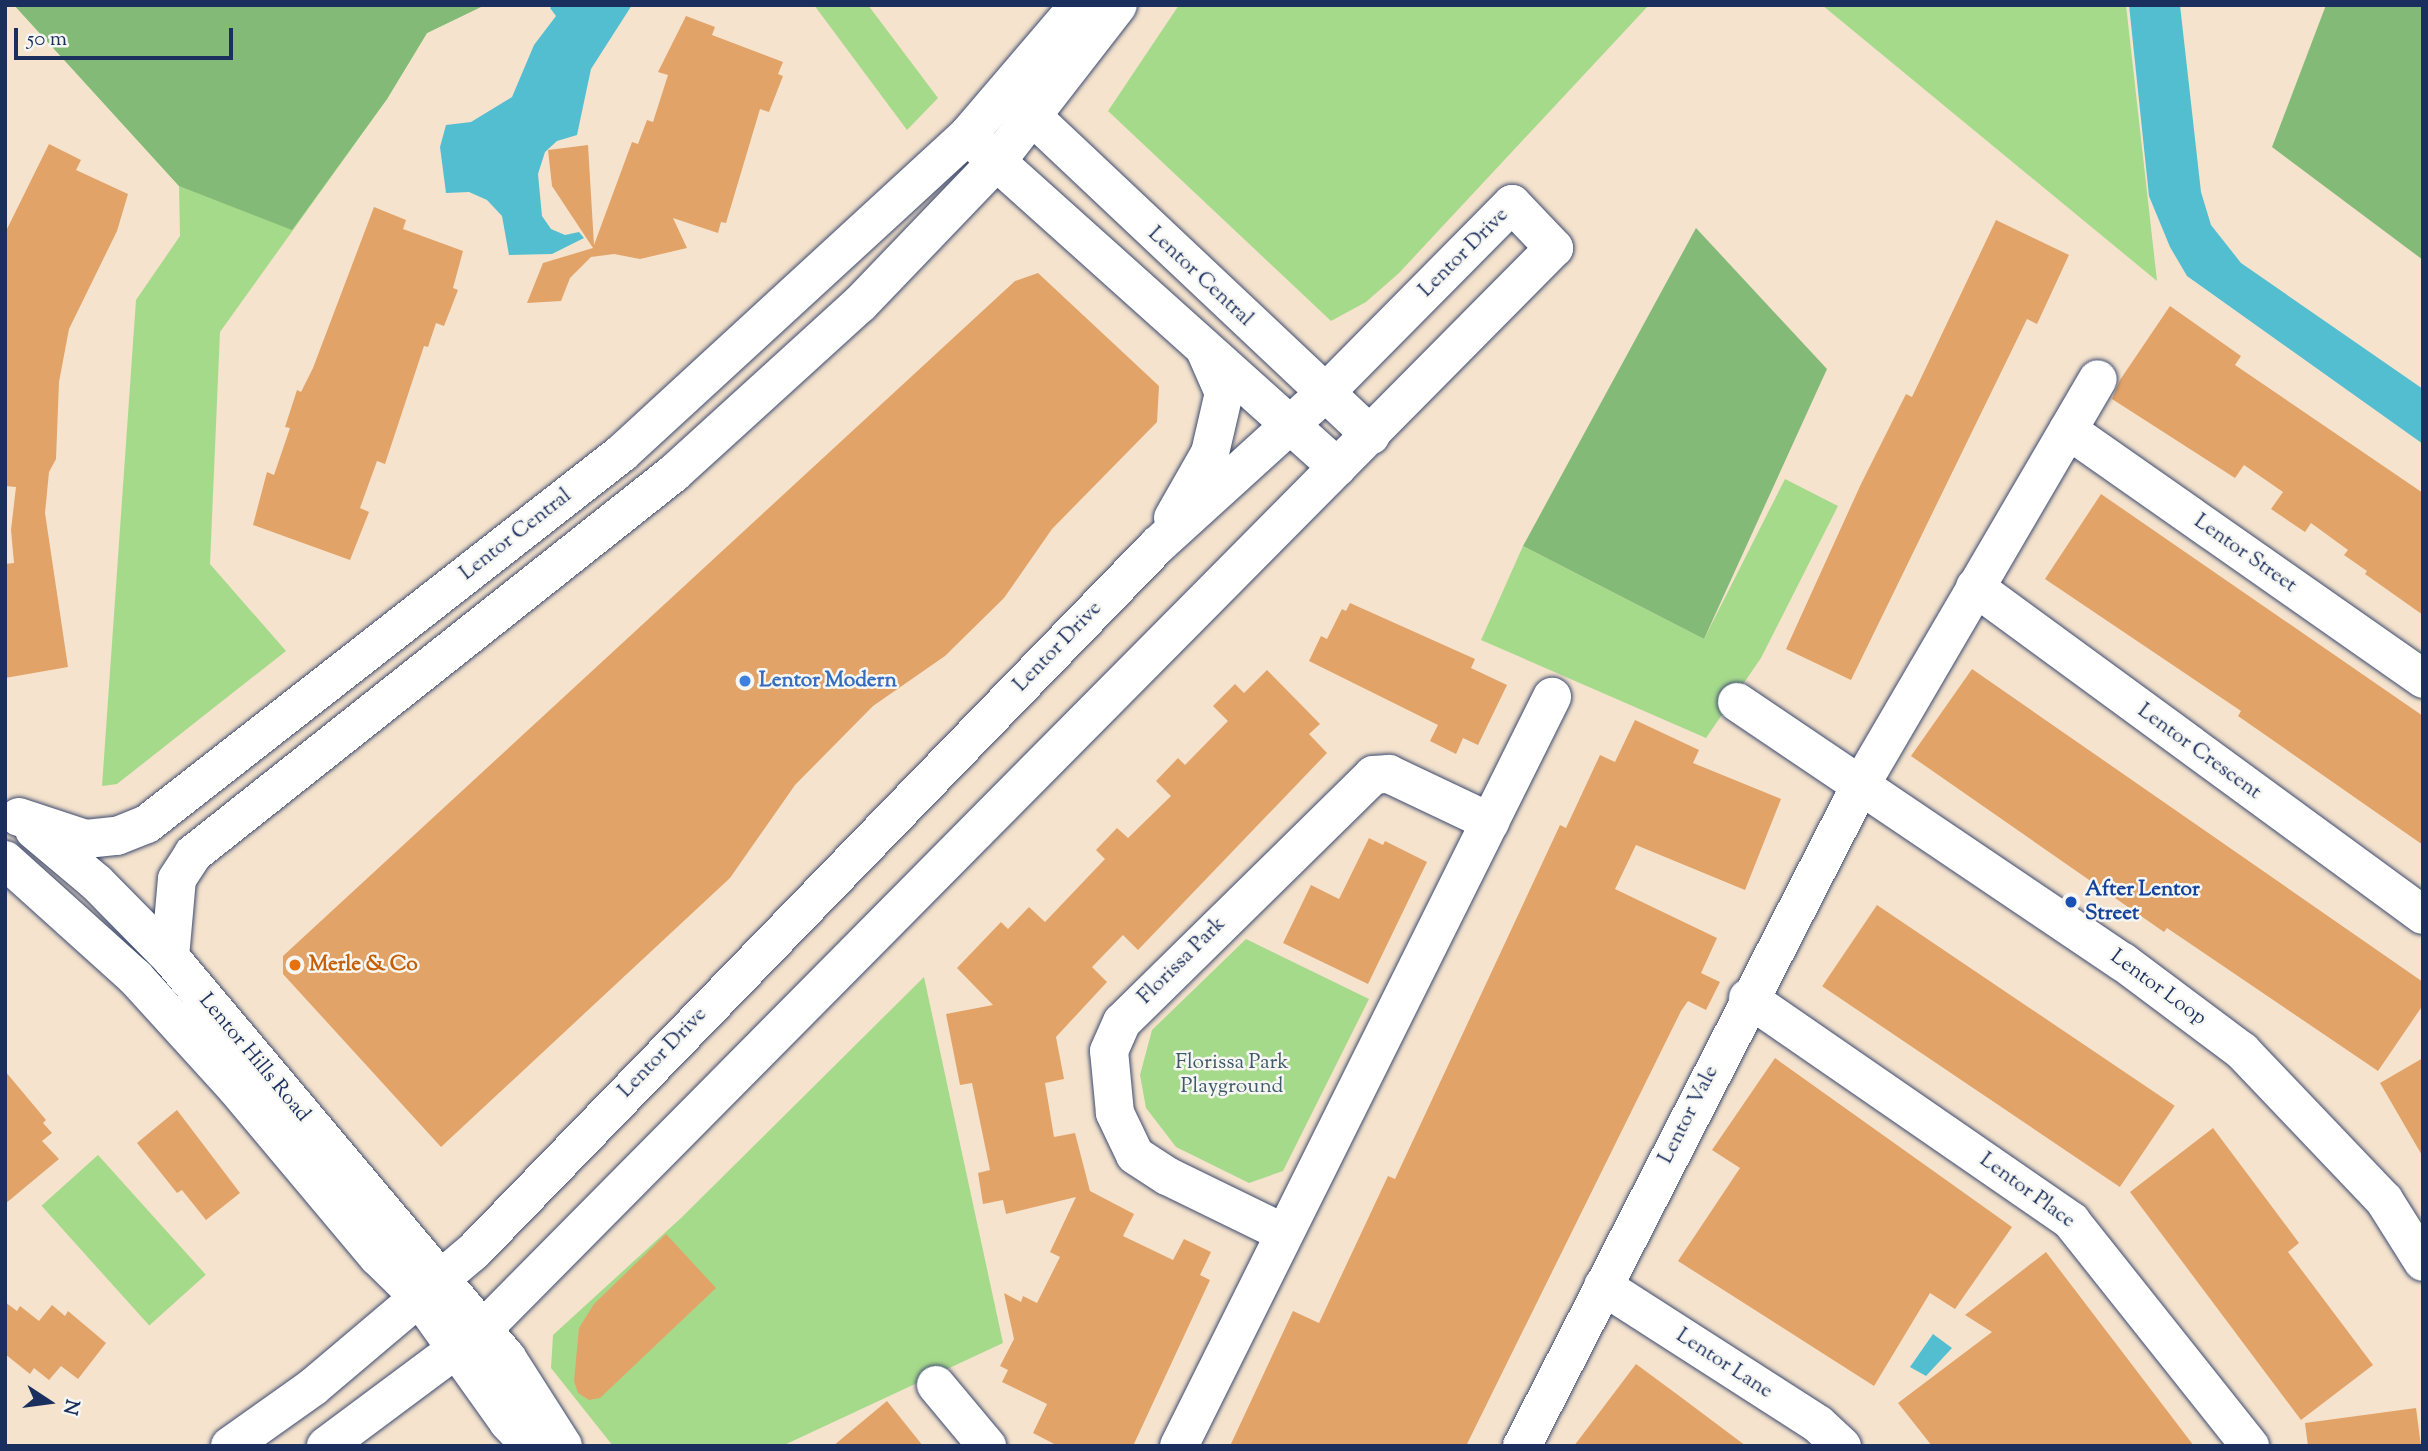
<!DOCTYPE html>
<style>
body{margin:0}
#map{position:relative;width:2428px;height:1451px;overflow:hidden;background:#f5e3cd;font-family:"Sorts Mill Goudy",serif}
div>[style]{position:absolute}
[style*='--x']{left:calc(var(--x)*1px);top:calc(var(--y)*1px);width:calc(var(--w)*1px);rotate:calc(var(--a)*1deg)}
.green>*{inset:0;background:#a6da8b;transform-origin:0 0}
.forest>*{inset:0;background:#84ba77}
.water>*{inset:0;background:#54bed1}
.building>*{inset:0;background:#e2a368;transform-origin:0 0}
.roads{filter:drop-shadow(0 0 2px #3c4a6f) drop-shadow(0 0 2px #3c4a6f)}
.minor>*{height:38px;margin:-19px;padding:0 19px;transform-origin:19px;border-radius:19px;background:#fff}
.dots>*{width:19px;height:19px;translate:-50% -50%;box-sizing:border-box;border:4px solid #f6f6f2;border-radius:50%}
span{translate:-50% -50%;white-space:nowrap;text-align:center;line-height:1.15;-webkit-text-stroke:5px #f6f6f2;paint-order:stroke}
.street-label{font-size:21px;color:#1b2f5e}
.shop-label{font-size:21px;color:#366cbe;font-weight:700}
.left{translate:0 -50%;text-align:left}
.transit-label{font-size:21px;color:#164399;font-weight:700}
.food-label{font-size:21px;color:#c56008;font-weight:700}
.park-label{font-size:21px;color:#3e5a69}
.frame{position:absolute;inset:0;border:7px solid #1b2f5e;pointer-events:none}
.north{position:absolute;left:14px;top:1367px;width:70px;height:70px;-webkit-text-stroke:5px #f6f6f2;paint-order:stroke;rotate:103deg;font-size:19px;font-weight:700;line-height:28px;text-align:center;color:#1b2f5e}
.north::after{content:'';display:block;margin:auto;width:24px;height:32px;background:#1b2f5e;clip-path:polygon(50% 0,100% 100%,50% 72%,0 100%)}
.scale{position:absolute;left:14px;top:28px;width:219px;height:32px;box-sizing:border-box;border:4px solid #1b2f5e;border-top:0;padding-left:9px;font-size:21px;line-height:24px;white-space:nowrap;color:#1b2f5e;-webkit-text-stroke:5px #f6f6f2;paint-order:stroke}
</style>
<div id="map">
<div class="green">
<i style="clip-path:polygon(14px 5px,485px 5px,427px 33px,387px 99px,220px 332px,210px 564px,286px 651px,117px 784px,102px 786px,136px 300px,180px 236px,179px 186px)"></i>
<i style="clip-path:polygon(814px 5px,868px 5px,938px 98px,907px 130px)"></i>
<i style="clip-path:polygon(1179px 5px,1649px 5px,1399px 273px,1366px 302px,1331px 321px,1108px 111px)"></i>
<i style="clip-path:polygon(1822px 5px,2126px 5px,2157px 281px)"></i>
<i style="clip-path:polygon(1785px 479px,1838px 506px,1761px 658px,1706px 738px,1481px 640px,1523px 546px,1704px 639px)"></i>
<i style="clip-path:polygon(1246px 939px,1369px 999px,1283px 1171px,1249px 1183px,1176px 1147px,1146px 1108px,1140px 1075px,1152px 1030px)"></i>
<i style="clip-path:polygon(924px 977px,1003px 1343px,782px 1446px,613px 1446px,551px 1368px,553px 1335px,681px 1218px)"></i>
<i style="left:98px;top:1155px;width:161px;height:76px;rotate:48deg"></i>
</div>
<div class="forest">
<i style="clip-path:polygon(14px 5px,485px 5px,427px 33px,387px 99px,292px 230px,179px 186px)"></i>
<i style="clip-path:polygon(2326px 5px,2423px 5px,2423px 260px,2272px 147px)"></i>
<i style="clip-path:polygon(1696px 228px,1827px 369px,1704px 639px,1523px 546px)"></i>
</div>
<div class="water">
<i style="clip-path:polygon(553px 5px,632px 5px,591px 69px,577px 135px,557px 141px,545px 152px,538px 174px,542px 216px,551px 229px,565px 235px,579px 232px,584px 238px,552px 254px,509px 255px,502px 216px,487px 200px,469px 192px,446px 193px,440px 147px,446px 125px,471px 122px,512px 97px,534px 45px,556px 16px,550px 8px)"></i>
<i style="clip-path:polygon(2129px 5px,2180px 5px,2201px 192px,2211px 225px,2241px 263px,2423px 389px,2423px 444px,2187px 276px,2170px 247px,2149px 196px)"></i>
<i style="clip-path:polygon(1933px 1334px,1952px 1348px,1926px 1376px,1910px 1367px)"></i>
</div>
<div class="building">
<i style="clip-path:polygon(686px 16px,715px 27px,712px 35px,783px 62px,778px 74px,783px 76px,769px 112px,760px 109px,726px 223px,721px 222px,718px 233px,673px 218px,687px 248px,640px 259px,614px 254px,591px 257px,570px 278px,561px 301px,527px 303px,543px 263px,593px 248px,552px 186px,548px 150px,588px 145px,594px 245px,632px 142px,638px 144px,647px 120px,653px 122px,668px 75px,658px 72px)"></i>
<i style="clip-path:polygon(49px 144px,81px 160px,76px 170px,128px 194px,117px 231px,69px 329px,59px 382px,56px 459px,49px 472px,45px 513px,68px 667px,5px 678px,5px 564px,14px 563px,11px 530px,16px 487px,5px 486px,5px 233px)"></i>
<i style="clip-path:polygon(374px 207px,406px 220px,403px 229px,463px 251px,453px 288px,458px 290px,444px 326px,436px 323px,428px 347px,424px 346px,385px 464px,377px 461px,360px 508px,369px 512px,350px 560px,253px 525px,267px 472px,274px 475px,290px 428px,285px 427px,297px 390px,301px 392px,313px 368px)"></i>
<i style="clip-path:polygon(1996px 220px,2069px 255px,2037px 324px,2027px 319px,1851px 680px,1786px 649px,1861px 484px,1906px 394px,1912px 397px)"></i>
<i style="clip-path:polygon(1038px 273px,1159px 386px,1157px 422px,1052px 529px,1004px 598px,945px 656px,873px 706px,795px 785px,730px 878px,441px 1147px,283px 974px,283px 956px,1015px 281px)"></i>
<i style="clip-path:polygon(2170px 306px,2241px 356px,2235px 365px,2423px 493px,2423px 615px,2365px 574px,2367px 571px,2344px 555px,2348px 550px,2311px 523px,2305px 532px,2271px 509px,2283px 492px,2244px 465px,2235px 478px,2112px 399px,2120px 380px)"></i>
<i style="clip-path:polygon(2101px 494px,2423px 716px,2423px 845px,2238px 716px,2241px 711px,2045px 579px)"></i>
<i style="clip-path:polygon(1350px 603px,1475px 659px,1471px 668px,1507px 685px,1478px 745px,1463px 738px,1456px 754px,1430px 741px,1438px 725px,1309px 661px,1321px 636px,1327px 639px,1342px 609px,1346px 611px)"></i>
<i style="clip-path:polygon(1972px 669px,2423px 982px,2423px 1005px,2378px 1071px,2167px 928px,2164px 932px,1911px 756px)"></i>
<i style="clip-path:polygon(1267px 670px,1320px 724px,1309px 734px,1327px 753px,1138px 950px,1123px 935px,1092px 967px,1107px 982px,1056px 1037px,1064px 1079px,1045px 1083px,1054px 1137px,1075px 1133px,1090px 1191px,1134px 1214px,1123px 1236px,1173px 1260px,1184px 1239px,1211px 1252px,1200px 1275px,1210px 1280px,1133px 1446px,1058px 1446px,1033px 1433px,1047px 1404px,1002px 1382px,1008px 1370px,1000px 1366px,1014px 1339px,1004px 1293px,1021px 1302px,1023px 1296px,1037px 1303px,1060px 1257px,1050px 1252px,1076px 1197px,1006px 1214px,1003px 1200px,983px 1204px,978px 1173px,990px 1170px,972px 1083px,960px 1085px,946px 1014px,993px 1005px,957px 968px,1001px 922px,1008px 929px,1029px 907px,1045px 922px,1105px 859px,1096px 850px,1117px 828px,1128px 838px,1171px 796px,1156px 781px,1178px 758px,1185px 765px,1228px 721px,1213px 706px,1235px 684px,1244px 693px)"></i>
<i style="clip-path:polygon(1635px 720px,1699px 750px,1693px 763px,1781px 799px,1745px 890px,1636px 845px,1615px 889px,1717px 938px,1701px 973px,1720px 982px,1706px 1010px,1688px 1001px,1681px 1011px,1466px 1446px,1230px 1446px,1293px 1311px,1319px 1323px,1388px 1176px,1395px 1179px,1560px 825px,1566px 828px,1600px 755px,1615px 762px)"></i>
<i style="clip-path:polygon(1369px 838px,1383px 845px,1385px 841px,1427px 862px,1368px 984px,1283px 943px,1311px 885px,1339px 899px)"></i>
<i style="left:1877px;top:905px;width:359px;height:98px;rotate:34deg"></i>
<i style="clip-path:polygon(1775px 1058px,2012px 1227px,1955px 1309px,1930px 1293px,1874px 1386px,1678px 1261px,1740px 1168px,1712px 1150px)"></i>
<i style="clip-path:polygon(2423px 1058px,2423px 1157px,2380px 1083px)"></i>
<i style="clip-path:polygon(5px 1071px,46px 1120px,43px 1123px,52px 1133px,42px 1141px,59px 1159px,5px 1204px)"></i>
<i style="clip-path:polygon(177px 1110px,240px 1193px,206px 1220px,182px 1190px,177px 1193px,137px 1143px)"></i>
<i style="clip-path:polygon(2213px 1128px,2299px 1243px,2288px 1252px,2373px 1365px,2301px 1420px,2130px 1192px)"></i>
<i style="clip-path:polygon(666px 1234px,716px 1288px,600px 1398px,589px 1400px,578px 1393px,574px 1381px,579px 1328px,594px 1304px)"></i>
<i style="clip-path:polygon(2046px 1252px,2194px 1446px,1932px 1446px,1898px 1403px,1992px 1332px,1965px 1315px)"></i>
<i style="clip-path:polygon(5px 1302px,17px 1311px,20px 1306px,39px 1321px,52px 1305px,65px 1316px,68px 1311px,106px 1343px,78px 1379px,61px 1366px,49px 1380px,34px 1368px,30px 1374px,5px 1354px)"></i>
<i style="clip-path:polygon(1636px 1364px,1678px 1395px,1746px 1446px,1574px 1446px)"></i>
<i style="clip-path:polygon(887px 1401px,923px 1446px,833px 1446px)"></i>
<i style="clip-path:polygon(2416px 1408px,2421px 1446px,2308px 1446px,2305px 1423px)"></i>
</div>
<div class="roads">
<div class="minor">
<i style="--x:1015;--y:100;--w:489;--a:43.3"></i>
<i style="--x:977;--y:144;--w:484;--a:41.9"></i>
<i style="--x:2068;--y:430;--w:434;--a:35"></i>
<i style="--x:1173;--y:518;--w:75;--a:-60.4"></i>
<i style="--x:1210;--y:453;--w:62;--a:-76.9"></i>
<i style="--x:1224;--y:393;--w:45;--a:-113.7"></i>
<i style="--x:1975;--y:587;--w:555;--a:36.21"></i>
<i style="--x:1737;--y:702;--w:465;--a:34"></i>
<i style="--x:2123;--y:962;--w:149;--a:36.8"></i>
<i style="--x:2242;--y:1051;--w:206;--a:46.4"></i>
<i style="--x:2384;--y:1200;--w:73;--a:57.8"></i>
<i style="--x:19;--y:817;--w:71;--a:18.2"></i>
<i style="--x:86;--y:839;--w:31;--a:-6"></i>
<i style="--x:117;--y:836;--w:32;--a:-22"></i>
<i style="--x:147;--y:824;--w:603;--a:-37.99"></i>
<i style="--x:622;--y:453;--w:469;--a:-42.6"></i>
<i style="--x:967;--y:136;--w:172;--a:-49.5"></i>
<i style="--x:34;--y:830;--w:82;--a:40.1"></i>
<i style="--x:97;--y:883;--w:104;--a:45.4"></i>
<i style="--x:170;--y:957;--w:524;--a:49.96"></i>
<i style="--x:507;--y:1358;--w:104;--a:57.5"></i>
<i style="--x:5;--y:860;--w:175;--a:42"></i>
<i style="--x:135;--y:977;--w:150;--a:47.7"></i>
<i style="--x:236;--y:1088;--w:221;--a:50"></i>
<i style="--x:378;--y:1257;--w:57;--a:44.3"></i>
<i style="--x:419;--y:1297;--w:153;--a:54.5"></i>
<i style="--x:508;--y:1422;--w:33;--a:46"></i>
<i style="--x:170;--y:957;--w:78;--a:-84.9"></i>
<i style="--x:177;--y:879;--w:30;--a:-57"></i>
<i style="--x:193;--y:854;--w:614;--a:-38.38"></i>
<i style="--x:674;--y:473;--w:251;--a:-42.3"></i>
<i style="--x:860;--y:304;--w:198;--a:-46.2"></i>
<i style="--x:997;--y:161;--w:197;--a:-52.2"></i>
<i style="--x:1748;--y:998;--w:393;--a:34.6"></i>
<i style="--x:2071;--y:1221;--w:288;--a:51.5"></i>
<i style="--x:1284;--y:1233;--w:130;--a:-154"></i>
<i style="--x:1167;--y:1176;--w:38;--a:-147"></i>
<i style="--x:1135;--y:1155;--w:47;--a:-115.5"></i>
<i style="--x:1115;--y:1113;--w:62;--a:-95.5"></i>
<i style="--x:1109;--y:1051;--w:32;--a:-66"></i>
<i style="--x:1122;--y:1022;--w:352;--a:-44.5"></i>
<i style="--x:1373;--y:775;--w:16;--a:-4"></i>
<i style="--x:1389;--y:774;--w:112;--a:25.4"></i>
<i style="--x:1603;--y:1286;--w:255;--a:32.7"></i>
<i style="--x:1818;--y:1424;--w:33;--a:43"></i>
<i style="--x:936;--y:1385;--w:80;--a:50.1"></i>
<i style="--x:230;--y:1446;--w:102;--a:-35.4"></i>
<i style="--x:313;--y:1387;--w:209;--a:-40.2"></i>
<i style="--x:473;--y:1252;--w:984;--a:-45.91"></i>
<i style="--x:1158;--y:545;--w:226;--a:-42.3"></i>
<i style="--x:1325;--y:393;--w:266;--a:-45.3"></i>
<i style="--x:1512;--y:204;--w:61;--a:46.3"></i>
<i style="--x:1554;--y:248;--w:1522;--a:134.73"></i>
<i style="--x:483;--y:1329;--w:196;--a:143.3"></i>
<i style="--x:1179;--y:1446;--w:837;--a:-63.53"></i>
<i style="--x:1522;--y:1446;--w:742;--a:-62.88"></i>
<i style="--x:1860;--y:786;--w:471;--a:-59.7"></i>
</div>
</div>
<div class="dots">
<i style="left:745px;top:681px;background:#3f7fe0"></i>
<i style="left:2071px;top:902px;background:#1a4fb4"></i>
<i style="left:295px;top:965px;background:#e8710a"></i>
</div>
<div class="street-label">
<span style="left:1464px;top:253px;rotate:-45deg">Lentor Drive</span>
<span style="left:1200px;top:277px;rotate:43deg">Lentor Central</span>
<span style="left:516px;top:535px;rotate:-38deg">Lentor Central</span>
<span style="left:2245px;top:554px;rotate:35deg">Lentor Street</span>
<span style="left:1058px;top:647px;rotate:-46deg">Lentor Drive</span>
<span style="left:2199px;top:752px;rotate:36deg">Lentor Crescent</span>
<span style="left:1182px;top:961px;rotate:-45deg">Florissa Park</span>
<span style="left:2158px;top:988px;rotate:36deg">Lentor Loop</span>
<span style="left:663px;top:1053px;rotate:-46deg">Lentor Drive</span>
<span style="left:254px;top:1058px;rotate:50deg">Lentor Hills Road</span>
<span style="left:1689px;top:1115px;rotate:-63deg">Lentor Vale</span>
<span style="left:2027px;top:1191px;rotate:36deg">Lentor Place</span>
<span style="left:1724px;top:1364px;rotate:33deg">Lentor Lane</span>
</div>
<div class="shop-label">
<span class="left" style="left:759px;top:681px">Lentor Modern</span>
</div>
<div class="transit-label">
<span class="left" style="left:2085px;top:902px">After Lentor<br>Street</span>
</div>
<div class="food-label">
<span class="left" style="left:309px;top:965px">Merle &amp; Co</span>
</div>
<div class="park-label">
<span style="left:1232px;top:1075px">Florissa Park<br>Playground</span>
</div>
<div class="frame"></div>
<div class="north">N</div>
<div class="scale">50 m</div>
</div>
